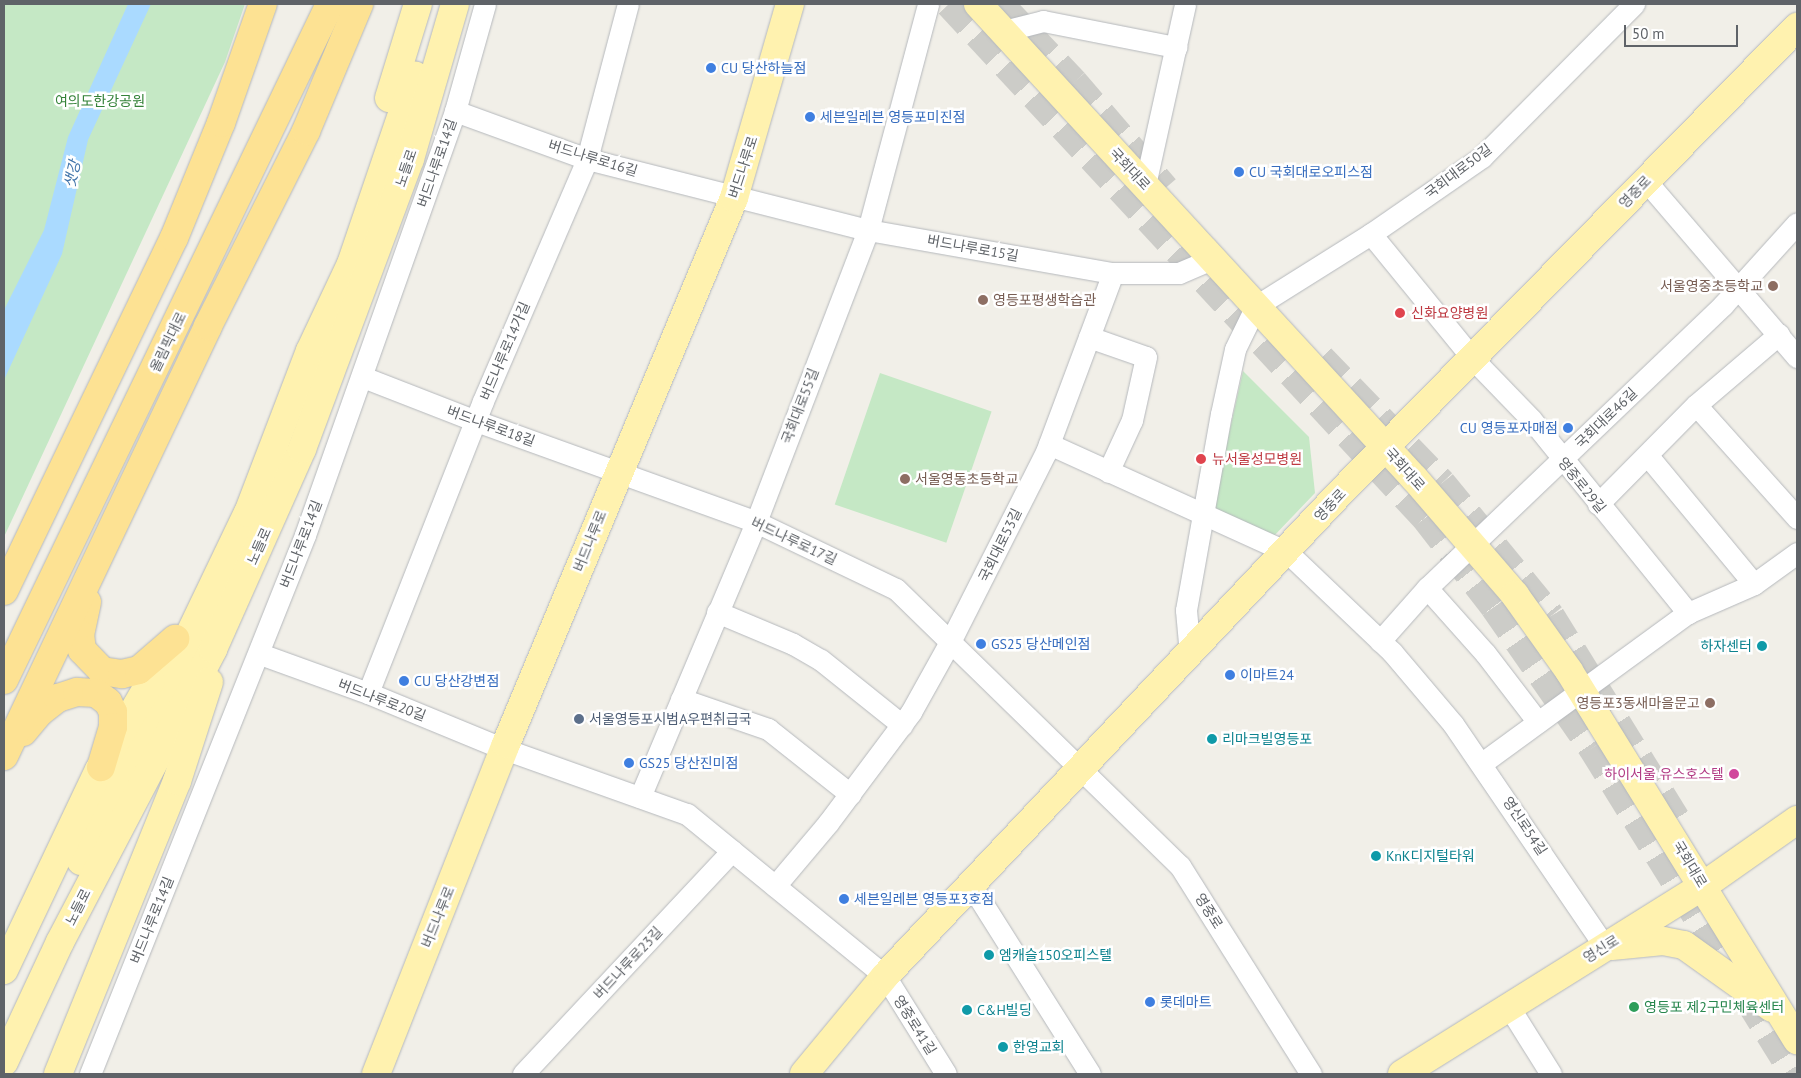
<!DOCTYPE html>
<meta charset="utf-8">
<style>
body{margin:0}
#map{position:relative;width:1801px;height:1078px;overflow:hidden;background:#f1efe8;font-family:"PT Sans","Noto Sans KR",sans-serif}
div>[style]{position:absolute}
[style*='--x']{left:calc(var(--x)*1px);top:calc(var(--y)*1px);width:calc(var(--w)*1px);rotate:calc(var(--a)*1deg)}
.green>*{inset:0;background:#c5e8c5;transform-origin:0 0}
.water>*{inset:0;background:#aadaff}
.highway-tunnel>*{height:28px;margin-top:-14px;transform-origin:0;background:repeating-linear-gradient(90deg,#ccccc8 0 28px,transparent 0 42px)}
.roads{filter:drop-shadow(0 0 1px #b5b8bc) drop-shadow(0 0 1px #b5b8bc)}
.minor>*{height:21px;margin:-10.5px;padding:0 10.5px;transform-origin:10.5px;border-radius:10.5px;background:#fff}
.major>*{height:28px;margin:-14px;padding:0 14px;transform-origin:14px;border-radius:14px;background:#fff2af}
.highway>*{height:28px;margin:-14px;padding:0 14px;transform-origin:14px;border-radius:14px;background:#fde293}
.dots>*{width:14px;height:14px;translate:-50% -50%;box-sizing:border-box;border:2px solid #fff;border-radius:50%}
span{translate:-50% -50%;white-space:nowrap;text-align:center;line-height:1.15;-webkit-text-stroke:5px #fff;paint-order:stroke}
.shop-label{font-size:14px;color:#366cbe}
.left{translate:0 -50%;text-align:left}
.right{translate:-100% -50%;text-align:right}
.park-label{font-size:14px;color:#348238}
.street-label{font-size:14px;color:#5f6368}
.education-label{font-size:14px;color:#785e54}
.health-label{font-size:14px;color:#be3a42}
.culture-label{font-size:14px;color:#0d838f}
.service-label{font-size:14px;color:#4e5e75}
.hotel-label{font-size:14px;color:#b23c85}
.leisure-label{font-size:14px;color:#27864d}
.water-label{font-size:15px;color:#4174aa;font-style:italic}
.frame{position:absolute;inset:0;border:5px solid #5f6368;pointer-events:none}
.scale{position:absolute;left:1624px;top:25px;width:114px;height:22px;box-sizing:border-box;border:2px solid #5f6368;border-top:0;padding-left:6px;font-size:15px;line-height:18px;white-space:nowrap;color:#5f6368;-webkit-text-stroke:4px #fff;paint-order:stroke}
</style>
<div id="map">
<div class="green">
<i style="clip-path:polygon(4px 4px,245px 4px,225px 62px,4px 537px)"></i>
<i style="clip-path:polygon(1243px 371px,1309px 437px,1315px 493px,1272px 538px,1212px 509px)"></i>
<i style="left:880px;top:373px;width:118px;height:139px;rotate:19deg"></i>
</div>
<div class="water">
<i style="clip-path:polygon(128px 4px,151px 4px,88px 140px,62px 254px,4px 380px,4px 310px,44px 230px,68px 137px)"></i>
</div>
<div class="highway-tunnel">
<i style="--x:949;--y:4;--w:701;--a:47.2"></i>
<i style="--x:1425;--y:518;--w:113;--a:52.2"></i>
<i style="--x:1494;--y:607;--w:172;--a:55.2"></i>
<i style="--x:1592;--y:748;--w:384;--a:58.2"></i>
<i style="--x:1000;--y:4;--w:108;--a:46.5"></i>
<i style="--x:1074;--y:82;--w:140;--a:49.4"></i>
<i style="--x:1321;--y:358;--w:174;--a:45.9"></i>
<i style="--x:1442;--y:483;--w:172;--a:50.7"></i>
<i style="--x:1551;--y:616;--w:243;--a:58.3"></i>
</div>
<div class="roads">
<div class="minor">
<i style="--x:1004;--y:31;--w:40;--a:-14.4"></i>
<i style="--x:1043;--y:21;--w:136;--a:11.1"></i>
<i style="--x:455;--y:111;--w:140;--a:20"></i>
<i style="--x:587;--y:159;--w:290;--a:14.2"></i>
<i style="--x:868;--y:230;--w:249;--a:10"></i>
<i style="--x:1113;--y:273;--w:66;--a:0"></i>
<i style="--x:1179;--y:273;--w:36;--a:-23"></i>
<i style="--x:1646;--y:181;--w:232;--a:49.4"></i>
<i style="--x:1145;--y:185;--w:185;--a:-77.5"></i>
<i style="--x:1371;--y:234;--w:161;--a:50.8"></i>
<i style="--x:1473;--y:359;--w:83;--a:46"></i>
<i style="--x:1531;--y:419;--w:250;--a:51"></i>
<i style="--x:1089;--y:337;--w:60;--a:19.3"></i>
<i style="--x:1146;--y:357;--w:65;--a:102.5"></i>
<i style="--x:1132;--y:420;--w:57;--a:114.8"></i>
<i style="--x:363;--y:377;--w:121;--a:21.3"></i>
<i style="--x:476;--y:421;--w:298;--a:19.8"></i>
<i style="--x:756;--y:522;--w:155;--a:25.6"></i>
<i style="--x:896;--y:589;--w:397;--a:44.3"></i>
<i style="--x:1180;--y:866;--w:246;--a:57.8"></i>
<i style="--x:1696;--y:405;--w:152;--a:48.2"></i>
<i style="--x:1049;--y:444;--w:261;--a:24.4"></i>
<i style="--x:1287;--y:552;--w:145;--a:43.6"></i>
<i style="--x:1392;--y:652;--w:94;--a:49.7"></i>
<i style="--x:1453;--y:724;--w:270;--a:55.7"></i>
<i style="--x:1648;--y:456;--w:166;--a:50.4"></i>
<i style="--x:1598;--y:504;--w:139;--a:-45.3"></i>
<i style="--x:1696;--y:405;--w:109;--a:-40.5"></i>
<i style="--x:1427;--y:588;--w:87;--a:48.3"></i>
<i style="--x:1485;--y:653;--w:87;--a:52.5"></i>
<i style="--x:717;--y:612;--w:82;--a:22.8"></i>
<i style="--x:793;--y:644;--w:32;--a:30"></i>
<i style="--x:821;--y:660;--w:104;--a:38.7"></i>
<i style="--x:1380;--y:641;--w:71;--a:-48.4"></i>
<i style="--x:1427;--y:588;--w:410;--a:-43.7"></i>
<i style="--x:1723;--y:305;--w:110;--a:-47.9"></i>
<i style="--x:260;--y:654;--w:115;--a:19.9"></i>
<i style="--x:368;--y:693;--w:147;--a:22.4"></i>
<i style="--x:504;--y:749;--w:194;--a:19.6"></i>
<i style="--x:687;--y:814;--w:256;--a:39.3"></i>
<i style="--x:885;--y:976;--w:115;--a:58.1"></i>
<i style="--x:1190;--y:654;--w:44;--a:-95.2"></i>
<i style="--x:1186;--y:610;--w:199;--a:-79.9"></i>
<i style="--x:1221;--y:414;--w:66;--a:-77.8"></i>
<i style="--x:1235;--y:349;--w:48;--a:-64"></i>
<i style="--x:1256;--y:306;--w:136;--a:-32.1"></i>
<i style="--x:1371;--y:234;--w:135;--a:-34.7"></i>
<i style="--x:1482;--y:157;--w:216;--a:-45.2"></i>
<i style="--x:368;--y:693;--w:314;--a:-68.5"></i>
<i style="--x:483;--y:401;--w:263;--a:-66.7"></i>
<i style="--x:587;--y:159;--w:160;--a:-75.2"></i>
<i style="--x:681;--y:699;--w:92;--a:19"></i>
<i style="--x:768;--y:729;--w:105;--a:38.4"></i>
<i style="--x:1482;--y:763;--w:255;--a:-36.1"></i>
<i style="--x:1688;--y:613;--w:72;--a:-23.7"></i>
<i style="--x:1754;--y:584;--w:53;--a:-35.8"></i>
<i style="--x:640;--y:797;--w:298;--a:-67.1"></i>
<i style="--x:756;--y:522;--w:313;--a:-69"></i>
<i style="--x:868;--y:230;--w:234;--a:-75.1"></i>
<i style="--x:971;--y:885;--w:223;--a:57.8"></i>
<i style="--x:775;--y:886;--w:82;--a:-49.9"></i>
<i style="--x:828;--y:823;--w:139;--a:-53.2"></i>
<i style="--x:911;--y:712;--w:80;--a:-60.9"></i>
<i style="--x:950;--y:642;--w:213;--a:-63.2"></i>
<i style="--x:1046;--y:452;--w:191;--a:-69.5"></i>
<i style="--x:1509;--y:1007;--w:79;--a:57.9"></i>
<i style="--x:90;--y:1074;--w:580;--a:-68.25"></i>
<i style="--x:305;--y:535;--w:450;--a:-70.5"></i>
<i style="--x:455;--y:111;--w:111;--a:-74.3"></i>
<i style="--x:523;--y:1074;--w:306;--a:-46.9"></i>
</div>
<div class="major">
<i style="--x:978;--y:4;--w:645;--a:47.39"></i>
<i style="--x:1415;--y:479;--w:153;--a:49.2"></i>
<i style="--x:1515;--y:595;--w:93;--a:54.6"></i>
<i style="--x:1569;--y:671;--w:434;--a:58.3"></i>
<i style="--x:389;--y:98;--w:98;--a:-72.9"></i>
<i style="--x:81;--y:861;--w:386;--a:-64.4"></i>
<i style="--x:248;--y:513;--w:173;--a:-69.1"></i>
<i style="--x:310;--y:351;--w:96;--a:-64.8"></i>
<i style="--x:351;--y:264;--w:199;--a:-71.2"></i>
<i style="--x:1612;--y:946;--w:51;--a:-5.6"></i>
<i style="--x:1663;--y:941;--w:21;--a:11"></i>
<i style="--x:1684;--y:945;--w:108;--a:35.6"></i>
<i style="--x:4;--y:970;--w:221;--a:-64.6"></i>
<i style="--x:99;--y:770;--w:103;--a:-59.7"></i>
<i style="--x:4;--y:1062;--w:132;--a:-65"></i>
<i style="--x:60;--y:942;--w:331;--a:-62.4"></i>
<i style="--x:213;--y:649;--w:219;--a:-66"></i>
<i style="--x:302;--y:449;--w:309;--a:-69.6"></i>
<i style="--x:410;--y:159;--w:161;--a:-73.8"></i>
<i style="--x:58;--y:1074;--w:316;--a:-67.9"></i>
<i style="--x:177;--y:781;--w:104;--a:-72.1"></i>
<i style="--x:376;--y:1074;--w:355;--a:-68.5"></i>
<i style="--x:506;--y:744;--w:592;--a:-67.34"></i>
<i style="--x:734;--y:198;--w:202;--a:-73.9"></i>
<i style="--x:804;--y:1074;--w:127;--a:-50.4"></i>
<i style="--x:885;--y:976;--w:664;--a:-46.71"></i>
<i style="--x:1340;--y:493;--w:653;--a:-45.56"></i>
<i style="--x:1402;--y:1074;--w:355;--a:-32"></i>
<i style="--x:1703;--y:886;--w:115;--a:-35.1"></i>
</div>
<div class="highway">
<i style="--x:4;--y:591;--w:392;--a:-64.3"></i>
<i style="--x:174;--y:238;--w:124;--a:-67.8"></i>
<i style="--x:221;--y:123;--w:126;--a:-70.6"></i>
<i style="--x:87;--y:602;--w:33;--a:102"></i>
<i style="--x:80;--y:634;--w:16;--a:83"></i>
<i style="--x:82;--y:650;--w:29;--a:46"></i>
<i style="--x:102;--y:671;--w:20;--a:9"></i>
<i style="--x:122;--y:674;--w:17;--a:-13"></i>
<i style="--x:139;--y:670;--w:48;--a:-40.7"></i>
<i style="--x:4;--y:680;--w:751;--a:-64.25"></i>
<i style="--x:23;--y:732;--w:26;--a:-50"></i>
<i style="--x:40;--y:712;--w:23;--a:-38"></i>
<i style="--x:58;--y:698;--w:20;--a:-18"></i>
<i style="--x:77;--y:692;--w:19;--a:3"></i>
<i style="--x:96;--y:693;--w:15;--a:37"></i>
<i style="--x:108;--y:702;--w:11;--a:63"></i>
<i style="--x:113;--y:712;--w:15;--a:90"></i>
<i style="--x:113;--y:727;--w:42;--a:106.7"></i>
<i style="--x:4;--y:756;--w:476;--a:-64.6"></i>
<i style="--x:208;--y:326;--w:218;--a:-63.3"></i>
<i style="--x:306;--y:131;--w:138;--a:-67.3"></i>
</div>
</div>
<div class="dots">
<i style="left:711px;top:68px;background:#3f7fe0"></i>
<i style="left:810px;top:117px;background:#3f7fe0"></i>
<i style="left:1239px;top:172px;background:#3f7fe0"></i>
<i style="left:1773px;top:286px;background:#8d6e63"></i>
<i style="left:983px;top:300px;background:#8d6e63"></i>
<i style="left:1400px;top:313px;background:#e0444e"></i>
<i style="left:1568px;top:428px;background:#3f7fe0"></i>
<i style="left:1201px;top:459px;background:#e0444e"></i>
<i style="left:905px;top:479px;background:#8d6e63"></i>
<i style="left:981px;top:644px;background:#3f7fe0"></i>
<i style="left:1762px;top:646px;background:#0f9aa8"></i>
<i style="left:1230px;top:675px;background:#3f7fe0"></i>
<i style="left:404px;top:681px;background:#3f7fe0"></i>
<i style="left:1710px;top:703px;background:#8d6e63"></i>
<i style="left:579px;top:719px;background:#5c6f8a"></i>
<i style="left:1212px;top:739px;background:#0f9aa8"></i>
<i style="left:629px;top:763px;background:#3f7fe0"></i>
<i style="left:1734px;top:774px;background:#d1479c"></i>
<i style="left:1376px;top:856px;background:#0f9aa8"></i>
<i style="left:844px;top:899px;background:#3f7fe0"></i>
<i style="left:989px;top:955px;background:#0f9aa8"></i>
<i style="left:1150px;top:1002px;background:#3f7fe0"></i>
<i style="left:1634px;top:1007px;background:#2e9e5b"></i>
<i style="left:967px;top:1010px;background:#0f9aa8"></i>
<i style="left:1003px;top:1047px;background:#0f9aa8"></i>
</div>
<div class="shop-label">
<span class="left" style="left:721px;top:68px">CU 당산하늘점</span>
<span class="left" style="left:820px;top:117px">세븐일레븐 영등포미진점</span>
<span class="left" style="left:1249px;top:172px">CU 국회대로오피스점</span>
<span class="right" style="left:1558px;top:428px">CU 영등포자매점</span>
<span class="left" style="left:991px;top:644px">GS25 당산메인점</span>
<span class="left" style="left:1240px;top:675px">이마트24</span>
<span class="left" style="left:414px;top:681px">CU 당산강변점</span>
<span class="left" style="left:639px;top:763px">GS25 당산진미점</span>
<span class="left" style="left:854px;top:899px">세븐일레븐 영등포3호점</span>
<span class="left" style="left:1160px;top:1002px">롯데마트</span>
</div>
<div class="park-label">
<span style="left:100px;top:101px">여의도한강공원</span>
</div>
<div class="street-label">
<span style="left:593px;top:158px;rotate:17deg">버드나루로16길</span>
<span style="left:437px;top:163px;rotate:-71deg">버드나루로14길</span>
<span style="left:743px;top:167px;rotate:-72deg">버드나루로</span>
<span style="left:406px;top:168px;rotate:-71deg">노들로</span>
<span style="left:1130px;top:169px;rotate:47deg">국회대로</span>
<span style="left:1458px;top:171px;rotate:-37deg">국회대로50길</span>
<span style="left:1635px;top:192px;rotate:-46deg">영중로</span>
<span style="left:973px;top:248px;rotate:10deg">버드나루로15길</span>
<span style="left:168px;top:342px;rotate:-64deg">올림픽대로</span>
<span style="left:505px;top:351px;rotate:-67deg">버드나루로14가길</span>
<span style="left:800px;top:406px;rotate:-69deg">국회대로55길</span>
<span style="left:1606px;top:418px;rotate:-44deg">국회대로46길</span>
<span style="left:491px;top:426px;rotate:20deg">버드나루로18길</span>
<span style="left:1405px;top:469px;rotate:48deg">국회대로</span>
<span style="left:1582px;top:485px;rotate:51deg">영중로29길</span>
<span style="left:1330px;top:505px;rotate:-47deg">영중로</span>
<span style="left:590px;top:541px;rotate:-68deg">버드나루로</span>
<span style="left:794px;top:541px;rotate:25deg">버드나루로17길</span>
<span style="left:301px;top:544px;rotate:-69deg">버드나루로14길</span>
<span style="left:1000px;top:545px;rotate:-64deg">국회대로53길</span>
<span style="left:259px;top:546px;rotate:-66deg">노들로</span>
<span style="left:382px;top:700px;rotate:21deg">버드나루로20길</span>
<span style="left:1525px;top:826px;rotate:56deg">영신로54길</span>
<span style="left:1690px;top:864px;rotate:59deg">국회대로</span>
<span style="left:78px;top:907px;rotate:-63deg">노들로</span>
<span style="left:1209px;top:911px;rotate:58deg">영중로</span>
<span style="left:438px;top:917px;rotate:-68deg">버드나루로</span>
<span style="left:152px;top:920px;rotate:-68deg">버드나루로14길</span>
<span style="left:1601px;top:949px;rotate:-32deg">영신로</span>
<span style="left:628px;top:963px;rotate:-47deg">버드나루로23길</span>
<span style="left:915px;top:1025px;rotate:58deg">영중로41길</span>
</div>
<div class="education-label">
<span class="right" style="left:1763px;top:286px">서울영중초등학교</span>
<span class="left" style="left:993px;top:300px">영등포평생학습관</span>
<span class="left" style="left:915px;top:479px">서울영동초등학교</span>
<span class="right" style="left:1700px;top:703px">영등포3동새마을문고</span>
</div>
<div class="health-label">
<span class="left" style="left:1411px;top:313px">신화요양병원</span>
<span class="left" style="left:1212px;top:459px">뉴서울성모병원</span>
</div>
<div class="culture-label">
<span class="right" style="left:1752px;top:646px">하자센터</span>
<span class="left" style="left:1222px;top:739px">리마크빌영등포</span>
<span class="left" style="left:1386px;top:856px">KnK디지털타워</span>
<span class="left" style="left:999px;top:955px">엠캐슬150오피스텔</span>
<span class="left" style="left:977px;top:1010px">C&amp;H빌딩</span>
<span class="left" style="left:1013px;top:1047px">한영교회</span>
</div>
<div class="service-label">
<span class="left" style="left:589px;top:719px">서울영등포시범A우편취급국</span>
</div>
<div class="hotel-label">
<span class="right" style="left:1724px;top:774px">하이서울 유스호스텔</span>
</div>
<div class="leisure-label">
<span class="left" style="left:1644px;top:1007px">영등포 제2구민체육센터</span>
</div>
<div class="water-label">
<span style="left:72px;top:174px;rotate:-77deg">샛강</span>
</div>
<div class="frame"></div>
<div class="scale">50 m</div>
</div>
